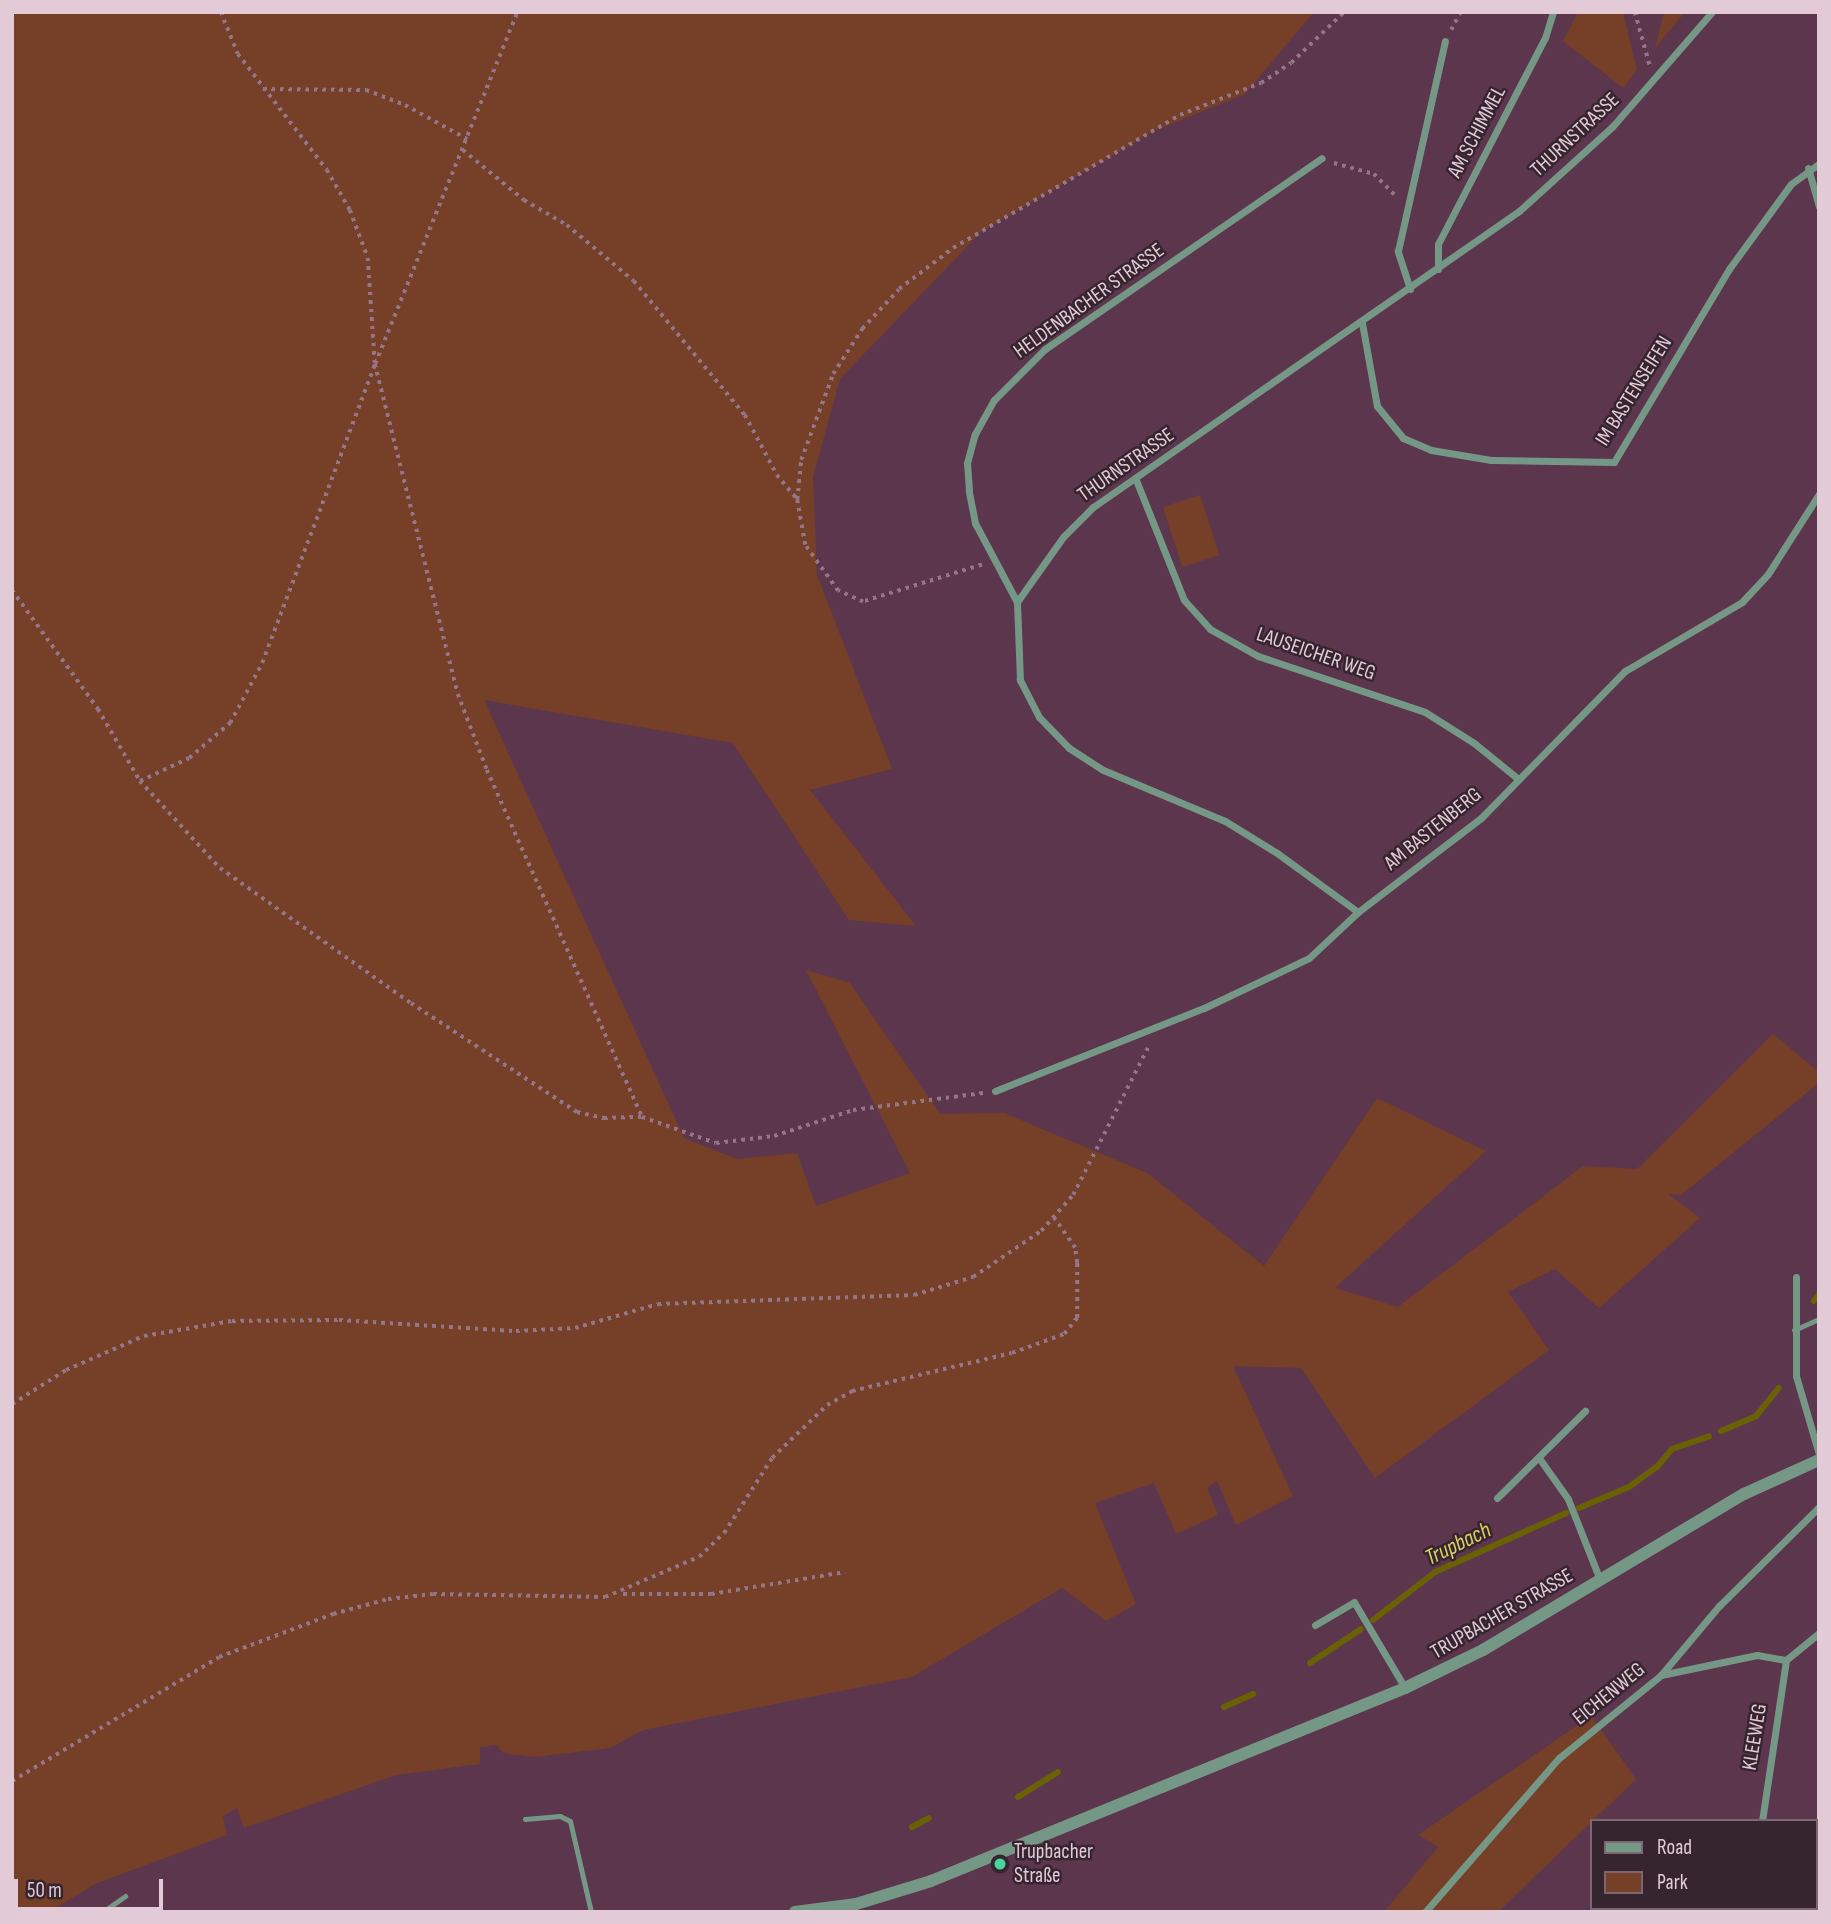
<!DOCTYPE html>
<meta charset="utf-8">
<style>
body{margin:0}
#map{position:relative;width:1831px;height:1924px;overflow:hidden;background:#5c364d;font-family:"Sofia Sans Condensed",sans-serif}
div>[style]{position:absolute}
[style*='--x']{left:calc(var(--x)*1px);top:calc(var(--y)*1px);width:calc(var(--w)*1px);rotate:calc(var(--a)*1deg)}
.green>*{inset:0;background:#753f28;transform-origin:0 0}
.stream>*{height:6px;margin:-3px;padding:0 3px;transform-origin:3px;border-radius:3px;background:#6a6103}
.path>*{height:3.5px;margin-top:-1.75px;transform-origin:0;background:repeating-linear-gradient(90deg,#957588 0 3.5px,transparent 0 8.5px)}
.service>*{height:5px;margin:-2.5px;padding:0 2.5px;transform-origin:2.5px;border-radius:2.5px;background:#759786}
.minor>*{height:7px;margin:-3.5px;padding:0 3.5px;transform-origin:3.5px;border-radius:3.5px;background:#759786}
.tertiary>*{height:12px;margin:-6px;padding:0 6px;transform-origin:6px;border-radius:6px;background:#759786}
.dots>*{width:19px;height:19px;translate:-50% -50%;box-sizing:border-box;border:4px solid #36252f;border-radius:50%}
span{translate:-50% -50%;white-space:nowrap;text-align:center;line-height:1.15;-webkit-text-stroke:5px #36252f;paint-order:stroke}
.street-label{font-size:21px;color:#e2cad7}
.poi-label{font-size:21px;color:#e2cad7}
.left{translate:0 -50%;text-align:left}
.water-label{font-size:23px;color:#dbcf61;font-style:italic}
.frame{position:absolute;inset:0;border:14px solid #e2cad7;pointer-events:none}
.legend{position:absolute;left:1590px;top:1819px;width:228px;height:91px;box-sizing:border-box;background:#36252f;border:2px solid #7b6772;margin:0;padding:9px 12px;list-style:none;font-size:21px;color:#e2cad7}
.legend li{display:flex;align-items:center;gap:14px;height:35px}
.legend b{width:35px;border:2px solid #7b6772}
.scale{position:absolute;left:14px;top:1879px;width:149px;height:32px;box-sizing:border-box;border:4px solid #e2cad7;border-top:0;padding-left:9px;font-size:21px;line-height:24px;white-space:nowrap;color:#e2cad7;-webkit-text-stroke:5px #36252f;paint-order:stroke}
</style>
<div id="map">
<div class="green">
<i style="clip-path:polygon(12px 12px,1314px 12px,1245px 94px,1154px 131px,981px 232px,840px 379px,813px 477px,817px 575px,892px 769px,810px 790px,916px 926px,849px 920px,733px 743px,484px 700px,684px 1138px,737px 1159px,797px 1153px,816px 1206px,910px 1173px,806px 970px,850px 983px,940px 1114px,1004px 1113px,1147px 1173px,1264px 1266px,1377px 1098px,1486px 1151px,1335px 1288px,1398px 1307px,1583px 1166px,1637px 1169px,1773px 1034px,1819px 1072px,1819px 1083px,1681px 1195px,1668px 1194px,1700px 1218px,1599px 1308px,1555px 1269px,1508px 1292px,1549px 1350px,1375px 1478px,1301px 1368px,1233px 1366px,1293px 1496px,1236px 1525px,1217px 1481px,1207px 1488px,1218px 1515px,1176px 1534px,1154px 1483px,1095px 1503px,1136px 1604px,1106px 1621px,1062px 1588px,912px 1677px,643px 1730px,610px 1748px,535px 1757px,503px 1753px,497px 1745px,480px 1747px,480px 1764px,396px 1775px,244px 1828px,237px 1808px,223px 1816px,227px 1835px,95px 1884px,49px 1912px,12px 1912px)"></i>
<i style="clip-path:polygon(1578px 12px,1623px 12px,1637px 70px,1623px 88px,1563px 41px)"></i>
<i style="clip-path:polygon(1664px 12px,1685px 12px,1655px 48px)"></i>
<i style="left:1200px;top:495px;width:63px;height:39px;rotate:72deg"></i>
<i style="clip-path:polygon(1591px 1716px,1636px 1779px,1498px 1912px,1384px 1912px,1438px 1847px,1418px 1835px)"></i>
</div>
<div class="stream">
<i style="--x:1814;--y:1301;--w:9;--a:-54"></i>
<i style="--x:1721;--y:1431;--w:38;--a:-23"></i>
<i style="--x:1756;--y:1416;--w:36;--a:-51"></i>
<i style="--x:1579;--y:1508;--w:54;--a:-22.8"></i>
<i style="--x:1629;--y:1487;--w:34;--a:-36"></i>
<i style="--x:1657;--y:1467;--w:23;--a:-50"></i>
<i style="--x:1672;--y:1449;--w:39;--a:-19"></i>
<i style="--x:1373;--y:1620;--w:78;--a:-37.7"></i>
<i style="--x:1435;--y:1572;--w:144;--a:-24.2"></i>
<i style="--x:1310;--y:1663;--w:61;--a:-33.7"></i>
<i style="--x:1224;--y:1707;--w:32;--a:-24"></i>
<i style="--x:1018;--y:1797;--w:47;--a:-32"></i>
<i style="--x:912;--y:1827;--w:19;--a:-28"></i>
</div>
<div class="path">
<i style="--x:221;--y:12;--w:45;--a:68"></i>
<i style="--x:238;--y:54;--w:146;--a:52.5"></i>
<i style="--x:327;--y:170;--w:46;--a:60.1"></i>
<i style="--x:350;--y:210;--w:51;--a:69.4"></i>
<i style="--x:368;--y:258;--w:106;--a:86.2"></i>
<i style="--x:375;--y:364;--w:340;--a:75.9"></i>
<i style="--x:458;--y:694;--w:81;--a:69.1"></i>
<i style="--x:487;--y:770;--w:380;--a:65.9"></i>
<i style="--x:1635;--y:12;--w:56;--a:74.5"></i>
<i style="--x:1451;--y:30;--w:20;--a:-63"></i>
<i style="--x:263;--y:89;--w:103;--a:0.6"></i>
<i style="--x:366;--y:90;--w:42;--a:21"></i>
<i style="--x:405;--y:105;--w:71;--a:28.7"></i>
<i style="--x:463;--y:150;--w:79;--a:39.3"></i>
<i style="--x:524;--y:200;--w:50;--a:30.2"></i>
<i style="--x:567;--y:225;--w:87;--a:39.9"></i>
<i style="--x:634;--y:281;--w:174;--a:50.4"></i>
<i style="--x:745;--y:415;--w:68;--a:61.9"></i>
<i style="--x:777;--y:475;--w:30;--a:50"></i>
<i style="--x:1334;--y:163;--w:41;--a:15.4"></i>
<i style="--x:1374;--y:174;--w:31;--a:45"></i>
<i style="--x:982;--y:565;--w:125;--a:162.7"></i>
<i style="--x:863;--y:602;--w:27;--a:-156"></i>
<i style="--x:838;--y:591;--w:57;--a:-125.7"></i>
<i style="--x:805;--y:545;--w:46;--a:-100.1"></i>
<i style="--x:797;--y:500;--w:40;--a:-84.3"></i>
<i style="--x:801;--y:460;--w:92;--a:-69.6"></i>
<i style="--x:833;--y:374;--w:54;--a:-57.2"></i>
<i style="--x:862;--y:329;--w:54;--a:-47.2"></i>
<i style="--x:899;--y:289;--w:68;--a:-37.2"></i>
<i style="--x:953;--y:248;--w:263;--a:-30.4"></i>
<i style="--x:1180;--y:115;--w:87;--a:-21.6"></i>
<i style="--x:1261;--y:83;--w:36;--a:-34"></i>
<i style="--x:1291;--y:63;--w:74;--a:-43.9"></i>
<i style="--x:12;--y:590;--w:147;--a:54.1"></i>
<i style="--x:98;--y:709;--w:83;--a:59.7"></i>
<i style="--x:140;--y:781;--w:118;--a:47.4"></i>
<i style="--x:220;--y:868;--w:234;--a:35.3"></i>
<i style="--x:411;--y:1003;--w:199;--a:33.3"></i>
<i style="--x:577;--y:1112;--w:28;--a:13"></i>
<i style="--x:604;--y:1118;--w:38;--a:-2"></i>
<i style="--x:642;--y:1117;--w:78;--a:19.4"></i>
<i style="--x:716;--y:1143;--w:58;--a:-6.9"></i>
<i style="--x:774;--y:1136;--w:83;--a:-18.2"></i>
<i style="--x:853;--y:1110;--w:131;--a:-7.5"></i>
<i style="--x:140;--y:781;--w:54;--a:-25.1"></i>
<i style="--x:189;--y:758;--w:54;--a:-40.5"></i>
<i style="--x:230;--y:723;--w:68;--a:-61.9"></i>
<i style="--x:262;--y:663;--w:320;--a:-69.3"></i>
<i style="--x:375;--y:364;--w:380;--a:-68"></i>
<i style="--x:12;--y:1404;--w:64;--a:-32.2"></i>
<i style="--x:66;--y:1370;--w:85;--a:-23.6"></i>
<i style="--x:144;--y:1336;--w:89;--a:-9.7"></i>
<i style="--x:232;--y:1321;--w:107;--a:-0.5"></i>
<i style="--x:339;--y:1320;--w:177;--a:3.6"></i>
<i style="--x:516;--y:1331;--w:59;--a:-2.9"></i>
<i style="--x:575;--y:1328;--w:86;--a:-16.1"></i>
<i style="--x:658;--y:1304;--w:256;--a:-2"></i>
<i style="--x:914;--y:1295;--w:62;--a:-17"></i>
<i style="--x:973;--y:1277;--w:82;--a:-34.1"></i>
<i style="--x:1041;--y:1231;--w:48;--a:-48.4"></i>
<i style="--x:1073;--y:1195;--w:168;--a:-63.1"></i>
<i style="--x:623;--y:1594;--w:88;--a:0"></i>
<i style="--x:711;--y:1594;--w:136;--a:-9.3"></i>
<i style="--x:12;--y:1781;--w:241;--a:-30.9"></i>
<i style="--x:219;--y:1657;--w:122;--a:-20.7"></i>
<i style="--x:333;--y:1614;--w:57;--a:-15.3"></i>
<i style="--x:388;--y:1599;--w:45;--a:-6.3"></i>
<i style="--x:433;--y:1594;--w:172;--a:1"></i>
<i style="--x:605;--y:1597;--w:102;--a:-23.1"></i>
<i style="--x:699;--y:1557;--w:35;--a:-44"></i>
<i style="--x:724;--y:1533;--w:89;--a:-57.4"></i>
<i style="--x:772;--y:1458;--w:76;--a:-43.9"></i>
<i style="--x:827;--y:1405;--w:29;--a:-29"></i>
<i style="--x:852;--y:1391;--w:164;--a:-13.4"></i>
<i style="--x:1012;--y:1353;--w:55;--a:-20.1"></i>
<i style="--x:1064;--y:1334;--w:21;--a:-51"></i>
<i style="--x:1077;--y:1318;--w:55;--a:-90"></i>
<i style="--x:1077;--y:1263;--w:15;--a:-98"></i>
<i style="--x:1075;--y:1248;--w:37;--a:-125"></i>
</div>
<div class="service">
<i style="--x:1794;--y:1330;--w:27;--a:-24"></i>
<i style="--x:525;--y:1819;--w:35;--a:-5"></i>
<i style="--x:560;--y:1816;--w:11;--a:27"></i>
<i style="--x:570;--y:1821;--w:93;--a:77"></i>
<i style="--x:109;--y:1912;--w:4;--a:-104"></i>
<i style="--x:108;--y:1908;--w:21;--a:-35"></i>
</div>
<div class="minor">
<i style="--x:1808;--y:168;--w:40;--a:74"></i>
<i style="--x:1438;--y:269;--w:25;--a:-90"></i>
<i style="--x:1438;--y:244;--w:232;--a:-62.6"></i>
<i style="--x:1545;--y:38;--w:27;--a:-73"></i>
<i style="--x:1410;--y:289;--w:40;--a:-108"></i>
<i style="--x:1398;--y:251;--w:215;--a:-77.4"></i>
<i style="--x:1362;--y:323;--w:84;--a:79.8"></i>
<i style="--x:1377;--y:406;--w:41;--a:50.9"></i>
<i style="--x:1403;--y:438;--w:30;--a:23"></i>
<i style="--x:1431;--y:450;--w:61;--a:9.5"></i>
<i style="--x:1491;--y:460;--w:123;--a:0.9"></i>
<i style="--x:1614;--y:462;--w:225;--a:-59.2"></i>
<i style="--x:1729;--y:269;--w:105;--a:-53.9"></i>
<i style="--x:1791;--y:184;--w:34;--a:-36"></i>
<i style="--x:1136;--y:480;--w:129;--a:68.2"></i>
<i style="--x:1184;--y:600;--w:39;--a:48"></i>
<i style="--x:1210;--y:629;--w:55;--a:29.4"></i>
<i style="--x:1258;--y:656;--w:176;--a:18.5"></i>
<i style="--x:1425;--y:712;--w:58;--a:32.3"></i>
<i style="--x:1474;--y:743;--w:55;--a:39.1"></i>
<i style="--x:1017;--y:602;--w:89;--a:-118"></i>
<i style="--x:975;--y:523;--w:33;--a:-101"></i>
<i style="--x:969;--y:491;--w:28;--a:-94"></i>
<i style="--x:967;--y:463;--w:30;--a:-75"></i>
<i style="--x:975;--y:434;--w:39;--a:-61"></i>
<i style="--x:994;--y:400;--w:72;--a:-45"></i>
<i style="--x:1045;--y:349;--w:336;--a:-34.6"></i>
<i style="--x:1358;--y:912;--w:100;--a:-143.9"></i>
<i style="--x:1277;--y:853;--w:61;--a:-148.4"></i>
<i style="--x:1225;--y:821;--w:132;--a:-157.3"></i>
<i style="--x:1103;--y:770;--w:40;--a:-147.1"></i>
<i style="--x:1069;--y:748;--w:43;--a:-134.1"></i>
<i style="--x:1039;--y:717;--w:42;--a:-117.2"></i>
<i style="--x:1020;--y:680;--w:78;--a:-92.2"></i>
<i style="--x:1017;--y:602;--w:80;--a:-54.7"></i>
<i style="--x:1063;--y:537;--w:42;--a:-45"></i>
<i style="--x:1093;--y:507;--w:519;--a:-34.79"></i>
<i style="--x:1519;--y:211;--w:125;--a:-42.1"></i>
<i style="--x:1612;--y:127;--w:152;--a:-49"></i>
<i style="--x:995;--y:1091;--w:225;--a:-21.7"></i>
<i style="--x:1204;--y:1008;--w:116;--a:-25.5"></i>
<i style="--x:1309;--y:958;--w:67;--a:-43.2"></i>
<i style="--x:1358;--y:912;--w:155;--a:-37.4"></i>
<i style="--x:1481;--y:818;--w:206;--a:-45.6"></i>
<i style="--x:1625;--y:671;--w:136;--a:-30.5"></i>
<i style="--x:1742;--y:602;--w:38;--a:-47"></i>
<i style="--x:1768;--y:574;--w:95;--a:-57.5"></i>
<i style="--x:1796;--y:1277;--w:99;--a:90"></i>
<i style="--x:1796;--y:1376;--w:81;--a:73.6"></i>
<i style="--x:1539;--y:1458;--w:50;--a:54.7"></i>
<i style="--x:1568;--y:1499;--w:87;--a:68.4"></i>
<i style="--x:1497;--y:1498;--w:124;--a:-44.7"></i>
<i style="--x:1315;--y:1625;--w:45;--a:-30.5"></i>
<i style="--x:1354;--y:1602;--w:100;--a:59.3"></i>
<i style="--x:1661;--y:1675;--w:98;--a:-11.8"></i>
<i style="--x:1757;--y:1655;--w:29;--a:10"></i>
<i style="--x:1762;--y:1821;--w:163;--a:-81.5"></i>
<i style="--x:1786;--y:1660;--w:43;--a:-39.3"></i>
<i style="--x:1425;--y:1912;--w:204;--a:-49"></i>
<i style="--x:1559;--y:1758;--w:132;--a:-39.1"></i>
<i style="--x:1661;--y:1675;--w:90;--a:-50"></i>
<i style="--x:1719;--y:1606;--w:141;--a:-44.7"></i>
<i style="--x:1737;--y:1912;--w:4;--a:-63"></i>
</div>
<div class="tertiary">
<i style="--x:795;--y:1912;--w:62;--a:-7.5"></i>
<i style="--x:856;--y:1904;--w:78;--a:-17"></i>
<i style="--x:931;--y:1881;--w:512;--a:-22.15"></i>
<i style="--x:1405;--y:1688;--w:87;--a:-26"></i>
<i style="--x:1483;--y:1650;--w:304;--a:-30.9"></i>
<i style="--x:1744;--y:1494;--w:82;--a:-24.4"></i>
</div>
<div class="dots">
<i style="left:1000px;top:1864px;background:#49d49c"></i>
</div>
<div class="street-label">
<span style="left:1477px;top:132px;rotate:-62deg">AM SCHIMMEL</span>
<span style="left:1575px;top:135px;rotate:-43deg">THURNSTRASSE</span>
<span style="left:1089px;top:301px;rotate:-36deg">HELDENBACHER STRASSE</span>
<span style="left:1634px;top:391px;rotate:-58deg">IM BASTENSEIFEN</span>
<span style="left:1126px;top:465px;rotate:-35deg">THURNSTRASSE</span>
<span style="left:1316px;top:654px;rotate:19deg">LAUSEICHER WEG</span>
<span style="left:1433px;top:829px;rotate:-39deg">AM BASTENBERG</span>
<span style="left:1502px;top:1614px;rotate:-30deg">TRUPBACHER STRASSE</span>
<span style="left:1609px;top:1694px;rotate:-39deg">EICHENWEG</span>
<span style="left:1755px;top:1737px;rotate:-81deg">KLEEWEG</span>
</div>
<div class="poi-label">
<span class="left" style="left:1014px;top:1864px">Trupbacher<br>Straße</span>
</div>
<div class="water-label">
<span style="left:1458px;top:1544px;rotate:-26deg">Trupbach</span>
</div>
<div class="frame"></div>
<ul class="legend">
<li><b style="height:9px;background:#759786"></b>Road</li>
<li><b style="height:19px;background:#753f28"></b>Park</li>
</ul>
<div class="scale">50 m</div>
</div>
